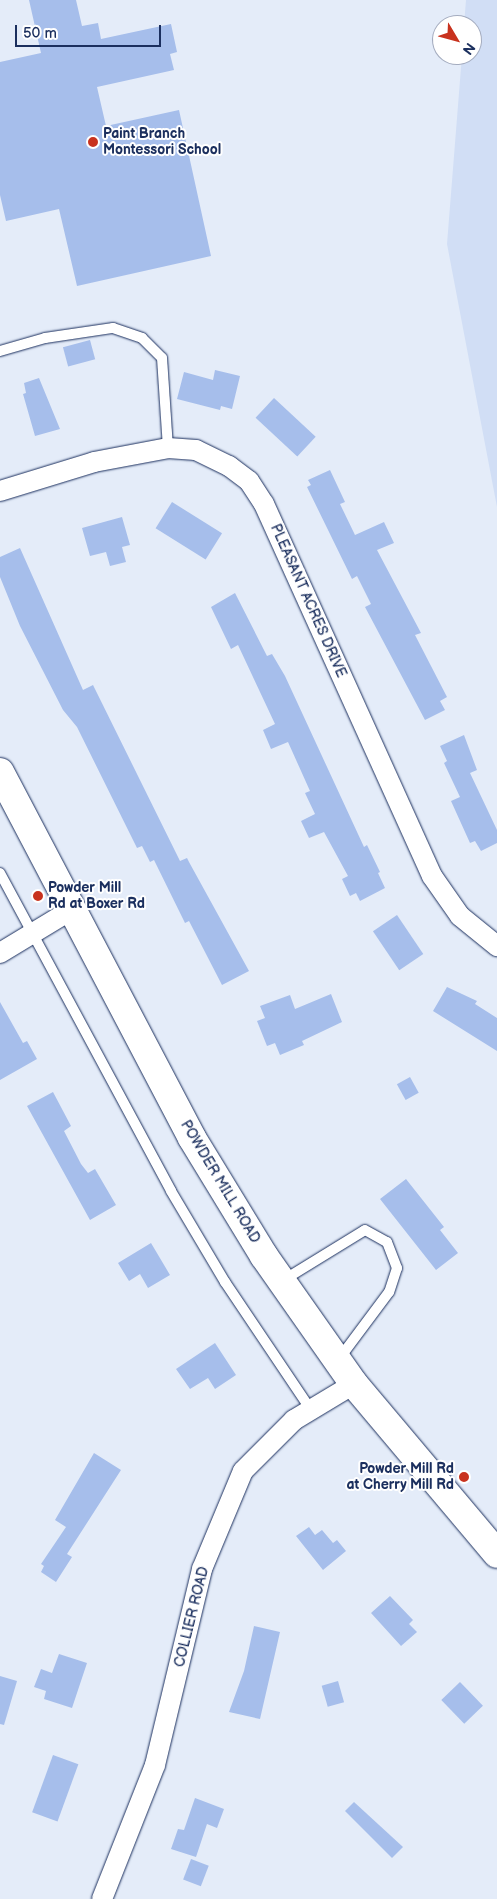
<!DOCTYPE html>
<style>
body{margin:0}
#map{position:relative;width:497px;height:1899px;overflow:hidden;background:#e4ecf9;font-family:"Balsamiq Sans",sans-serif}
div>[style]{position:absolute}
[style*='--x']{left:calc(var(--x)*1px);top:calc(var(--y)*1px);width:calc(var(--w)*1px);rotate:calc(var(--a)*1deg)}
.built>*{inset:0;background:#d1def5}
.building>*{inset:0;background:#a6beeb;transform-origin:0 0}
.roads{filter:drop-shadow(0 0 1px #1b2f5e) drop-shadow(0 0 1px #1b2f5e)}
.service>*{height:10px;margin:-5px;padding:0 5px;transform-origin:5px;border-radius:5px;background:#fff}
.minor>*{height:20px;margin:-10px;padding:0 10px;transform-origin:10px;border-radius:10px;background:#fff}
.secondary>*{height:28px;margin:-14px;padding:0 14px;transform-origin:14px;border-radius:14px;background:#fff}
.dots>*{width:14px;height:14px;translate:-50% -50%;box-sizing:border-box;border:2px solid #fff;border-radius:50%}
span{translate:-50% -50%;white-space:nowrap;text-align:center;line-height:1.15;-webkit-text-stroke:4px #fff;paint-order:stroke}
.poi-label{font-size:14px;color:#1b2f5e;font-weight:700}
.left{translate:0 -50%;text-align:left}
.right{translate:-100% -50%;text-align:right}
.street-label{font-size:14px;color:#1b2f5e}
.north{position:absolute;left:432px;top:15px;width:50px;height:50px;box-sizing:border-box;background:#fff;border:1px solid #a4acbf;border-radius:50%;rotate:127deg;font-size:14px;font-weight:700;line-height:20px;text-align:center;color:#1b2f5e}
.north::after{content:'';display:block;margin:auto;width:18px;height:22px;background:#c8321e;clip-path:polygon(50% 0,100% 100%,50% 72%,0 100%)}
.scale{position:absolute;left:15px;top:25px;width:146px;height:22px;box-sizing:border-box;border:2px solid #1b2f5e;border-top:0;padding-left:6px;font-size:15px;line-height:18px;white-space:nowrap;color:#1b2f5e;-webkit-text-stroke:4px #fff;paint-order:stroke}
</style>
<div id="map">
<div class="built">
<i style="clip-path:polygon(466px 0,497px 0,497px 507px,447px 244px,462px 55px,472px 55px,472px 25px,464px 25px)"></i>
</div>
<div class="building">
<i style="clip-path:polygon(29px 0,76px 0,82px 26px,98px 23px,101px 39px,171px 24px,177px 52px,170px 54px,174px 70px,97px 87px,106px 126px,179px 110px,211px 256px,77px 286px,59px 209px,6px 221px,0 195px,0 62px,41px 53px)"></i>
<i style="left:90px;top:340px;width:20px;height:28px;rotate:75deg"></i>
<i style="clip-path:polygon(215px 370px,240px 376px,232px 409px,221px 406px,220px 410px,177px 399px,184px 372px,213px 380px)"></i>
<i style="clip-path:polygon(39px 378px,60px 429px,35px 436px,23px 394px,26px 393px,24px 383px)"></i>
<i style="left:274px;top:398px;width:57px;height:27px;rotate:43deg"></i>
<i style="clip-path:polygon(330px 470px,345px 502px,340px 504px,355px 535px,384px 522px,394px 543px,377px 550px,421px 633px,415px 635px,447px 697px,440px 701px,445px 710px,425px 720px,365px 607px,371px 604px,357px 576px,352px 579px,307px 487px,311px 485px,308px 480px)"></i>
<i style="left:172px;top:502px;width:59px;height:31px;rotate:32deg"></i>
<i style="clip-path:polygon(122px 517px,130px 545px,122px 547px,126px 562px,110px 566px,106px 552px,90px 556px,82px 528px)"></i>
<i style="clip-path:polygon(20px 548px,83px 690px,93px 685px,180px 861px,187px 858px,189px 862px,249px 971px,222px 985px,189px 921px,185px 923px,154px 860px,150px 862px,142px 846px,137px 848px,77px 727px,63px 710px,20px 626px,0 577px,0 557px)"></i>
<i style="clip-path:polygon(235px 593px,267px 656px,272px 654px,285px 676px,364px 847px,367px 845px,380px 872px,378px 873px,385px 888px,360px 901px,356px 893px,350px 896px,342px 879px,348px 876px,324px 832px,309px 838px,301px 821px,315px 814px,305px 793px,310px 791px,288px 742px,271px 749px,263px 730px,275px 724px,238px 645px,231px 649px,211px 607px)"></i>
<i style="clip-path:polygon(464px 735px,477px 770px,470px 773px,497px 830px,497px 843px,481px 851px,475px 841px,470px 843px,451px 801px,460px 797px,444px 763px,447px 761px,440px 746px)"></i>
<i style="left:397px;top:915px;width:47px;height:29px;rotate:56deg"></i>
<i style="clip-path:polygon(447px 987px,477px 1001px,475px 1004px,497px 1018px,497px 1051px,433px 1011px)"></i>
<i style="clip-path:polygon(331px 994px,342px 1022px,302px 1041px,304px 1045px,280px 1055px,275px 1043px,267px 1046px,257px 1021px,265px 1018px,260px 1006px,290px 995px,295px 1009px)"></i>
<i style="clip-path:polygon(0 1002px,23px 1043px,27px 1041px,37px 1059px,0 1080px)"></i>
<i style="left:410px;top:1077px;width:18px;height:15px;rotate:61deg"></i>
<i style="clip-path:polygon(53px 1092px,71px 1126px,64px 1131px,81px 1164px,88px 1173px,95px 1169px,116px 1205px,90px 1220px,27px 1106px)"></i>
<i style="clip-path:polygon(406px 1179px,444px 1227px,440px 1230px,458px 1253px,436px 1270px,380px 1199px)"></i>
<i style="clip-path:polygon(151px 1243px,170px 1275px,148px 1288px,140px 1274px,129px 1281px,118px 1263px)"></i>
<i style="clip-path:polygon(215px 1343px,236px 1375px,215px 1389px,208px 1378px,190px 1389px,176px 1369px)"></i>
<i style="clip-path:polygon(94px 1453px,121px 1470px,67px 1554px,72px 1557px,56px 1582px,41px 1572px,44px 1566px,41px 1564px,66px 1527px,55px 1520px)"></i>
<i style="clip-path:polygon(309px 1527px,315px 1535px,322px 1530px,333px 1543px,337px 1540px,346px 1551px,323px 1570px,296px 1536px)"></i>
<i style="clip-path:polygon(390px 1596px,413px 1620px,409px 1624px,417px 1632px,401px 1646px,371px 1613px)"></i>
<i style="clip-path:polygon(254px 1626px,280px 1632px,260px 1719px,229px 1712px,244px 1671px)"></i>
<i style="clip-path:polygon(59px 1654px,87px 1663px,72px 1708px,44px 1699px,46px 1691px,34px 1687px,41px 1669px,52px 1673px)"></i>
<i style="clip-path:polygon(0 1676px,17px 1681px,4px 1725px,0 1724px)"></i>
<i style="left:338px;top:1681px;width:22px;height:17px;rotate:74deg"></i>
<i style="left:460px;top:1682px;width:33px;height:26px;rotate:46deg"></i>
<i style="left:53px;top:1755px;width:27px;height:61px;rotate:20deg"></i>
<i style="clip-path:polygon(195px 1798px,224px 1809px,217px 1828px,207px 1824px,196px 1857px,171px 1849px,178px 1829px,184px 1830px)"></i>
<i style="clip-path:polygon(354px 1802px,403px 1847px,392px 1858px,345px 1811px)"></i>
<i style="left:191px;top:1859px;width:19px;height:22px;rotate:21deg"></i>
</div>
<div class="roads">
<div class="service">
<i style="--x:0;--y:351;--w:47;--a:-16.1"></i>
<i style="--x:45;--y:338;--w:69;--a:-8.4"></i>
<i style="--x:113;--y:328;--w:31;--a:19"></i>
<i style="--x:142;--y:338;--w:28;--a:45"></i>
<i style="--x:162;--y:358;--w:90;--a:86.2"></i>
<i style="--x:0;--y:873;--w:361;--a:61.7"></i>
<i style="--x:171;--y:1191;--w:106;--a:59.3"></i>
<i style="--x:225;--y:1282;--w:154;--a:56.1"></i>
<i style="--x:282;--y:1281;--w:97;--a:-31.6"></i>
<i style="--x:365;--y:1230;--w:25;--a:29"></i>
<i style="--x:387;--y:1242;--w:28;--a:69"></i>
<i style="--x:397;--y:1268;--w:25;--a:108"></i>
<i style="--x:389;--y:1292;--w:84;--a:126.7"></i>
</div>
<div class="minor">
<i style="--x:0;--y:491;--w:98;--a:-17.1"></i>
<i style="--x:94;--y:462;--w:75;--a:-10.7"></i>
<i style="--x:168;--y:448;--w:28;--a:4"></i>
<i style="--x:196;--y:450;--w:37;--a:26"></i>
<i style="--x:229;--y:466;--w:25;--a:37"></i>
<i style="--x:249;--y:481;--w:27;--a:57"></i>
<i style="--x:264;--y:504;--w:408;--a:65.7"></i>
<i style="--x:432;--y:876;--w:49;--a:55"></i>
<i style="--x:460;--y:916;--w:48;--a:39"></i>
<i style="--x:0;--y:953;--w:83;--a:-31.2"></i>
<i style="--x:102;--y:1899;--w:144;--a:-68.4"></i>
<i style="--x:155;--y:1765;--w:202;--a:-76.5"></i>
<i style="--x:202;--y:1569;--w:106;--a:-67.3"></i>
<i style="--x:243;--y:1471;--w:72;--a:-45"></i>
<i style="--x:294;--y:1420;--w:70;--a:-31"></i>
</div>
<div class="secondary">
<i style="--x:0;--y:772;--w:413;--a:62.3"></i>
<i style="--x:192;--y:1138;--w:138;--a:58.6"></i>
<i style="--x:264;--y:1256;--w:156;--a:54.9"></i>
<i style="--x:354;--y:1384;--w:222;--a:49.9"></i>
</div>
</div>
<div class="dots">
<i style="left:93px;top:142px;background:#c8321e"></i>
<i style="left:38px;top:896px;background:#c8321e"></i>
<i style="left:464px;top:1477px;background:#c8321e"></i>
</div>
<div class="poi-label">
<span class="left" style="left:103px;top:142px">Paint Branch<br>Montessori School</span>
<span class="left" style="left:48px;top:896px">Powder Mill<br>Rd at Boxer Rd</span>
<span class="right" style="left:454px;top:1477px">Powder Mill Rd<br>at Cherry Mill Rd</span>
</div>
<div class="street-label">
<span style="left:308px;top:601px;rotate:66deg">PLEASANT ACRES DRIVE</span>
<span style="left:220px;top:1182px;rotate:59deg">POWDER MILL ROAD</span>
<span style="left:192px;top:1617px;rotate:-76deg">COLLIER ROAD</span>
</div>
<div class="north">N</div>
<div class="scale">50 m</div>
</div>
